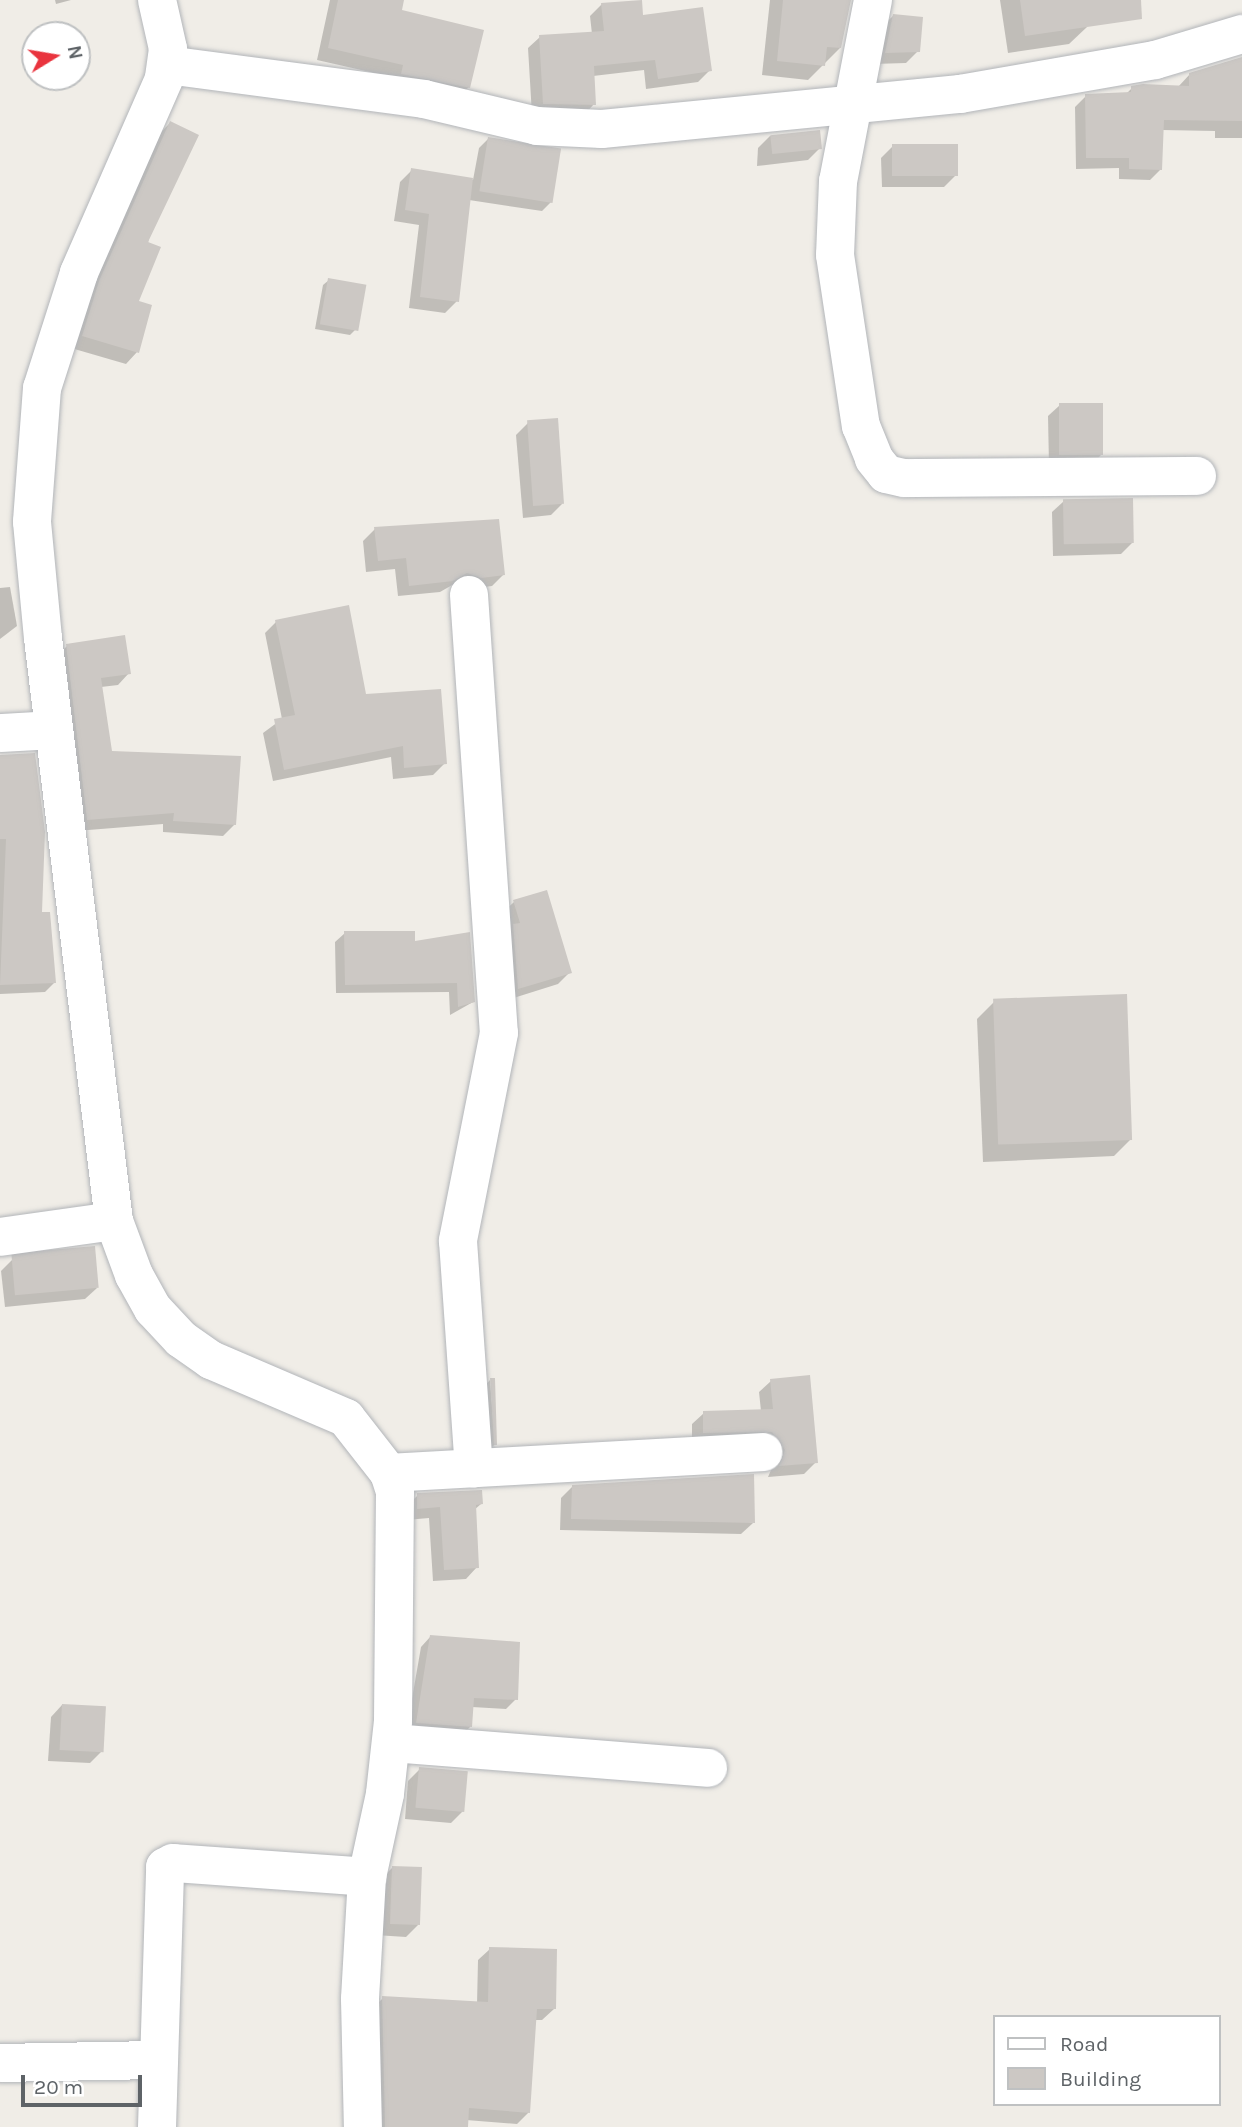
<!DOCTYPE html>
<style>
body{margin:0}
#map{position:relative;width:1242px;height:2127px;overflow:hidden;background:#f0ede7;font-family:Karla,sans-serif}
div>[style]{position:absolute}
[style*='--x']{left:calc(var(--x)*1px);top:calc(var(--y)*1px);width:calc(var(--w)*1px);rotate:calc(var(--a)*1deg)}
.shadow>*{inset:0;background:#0003}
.building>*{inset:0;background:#ccc8c4;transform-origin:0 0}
.roads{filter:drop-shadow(0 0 2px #b2b5b9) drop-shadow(0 0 2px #b2b5b9)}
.minor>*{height:38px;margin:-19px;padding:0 19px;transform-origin:19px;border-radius:19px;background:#fff}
span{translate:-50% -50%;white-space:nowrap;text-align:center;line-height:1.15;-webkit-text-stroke:5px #fff;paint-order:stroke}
.legend{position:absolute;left:993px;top:2015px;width:228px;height:91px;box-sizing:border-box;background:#fff;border:2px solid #bfc1c2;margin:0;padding:9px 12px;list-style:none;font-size:21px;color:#5e6367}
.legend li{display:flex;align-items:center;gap:14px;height:35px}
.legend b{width:35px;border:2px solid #bfc1c2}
.north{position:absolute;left:21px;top:21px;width:70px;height:70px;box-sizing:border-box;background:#fff;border:2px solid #bfc1c2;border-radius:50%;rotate:79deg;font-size:19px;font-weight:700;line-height:28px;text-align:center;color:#5e6367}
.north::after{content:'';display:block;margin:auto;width:24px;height:32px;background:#e9343e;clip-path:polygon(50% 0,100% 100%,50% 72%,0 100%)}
.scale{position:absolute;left:21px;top:2075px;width:121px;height:32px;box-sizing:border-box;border:4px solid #5e6367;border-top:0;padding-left:9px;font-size:21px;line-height:24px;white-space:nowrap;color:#5e6367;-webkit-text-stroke:5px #fff;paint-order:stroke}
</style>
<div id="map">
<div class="shadow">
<i style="clip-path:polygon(55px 0,71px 0,56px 4px)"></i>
<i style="clip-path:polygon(330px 0,402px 0,400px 12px,469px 87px,457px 98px,392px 77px,317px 60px)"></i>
<i style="clip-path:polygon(770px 0,847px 0,840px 48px,808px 80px,762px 75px)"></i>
<i style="clip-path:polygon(1000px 0,1083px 0,1087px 27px,1069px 44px,1008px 53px)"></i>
<i style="clip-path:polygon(602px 4px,642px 17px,710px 70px,698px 82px,646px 89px,644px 70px,593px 76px,594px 104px,583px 116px,532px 115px,528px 48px,540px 37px,592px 34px,590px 16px)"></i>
<i style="clip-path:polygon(893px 16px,918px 51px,906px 63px,874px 64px,881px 27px)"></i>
<i style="clip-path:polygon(1242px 58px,1242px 138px,1215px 138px,1215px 131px,1162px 130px,1161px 169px,1150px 180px,1119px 179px,1119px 168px,1076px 169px,1075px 107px,1086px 96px,1126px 94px,1132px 88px,1178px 87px,1190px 74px)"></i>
<i style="clip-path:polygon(170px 123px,137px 303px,137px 352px,126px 364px,71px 348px,88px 294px,158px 135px)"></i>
<i style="clip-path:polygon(770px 136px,820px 148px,808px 160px,757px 166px,758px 148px)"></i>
<i style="clip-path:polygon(488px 139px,551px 202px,542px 211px,469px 200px,457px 301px,445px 313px,409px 308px,419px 225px,394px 221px,400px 182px,412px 170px,473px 180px,479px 148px)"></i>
<i style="clip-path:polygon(893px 146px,956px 175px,944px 187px,882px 187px,881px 158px)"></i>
<i style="clip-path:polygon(329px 280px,355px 330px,350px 335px,315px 329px,323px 285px)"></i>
<i style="clip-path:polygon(1060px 405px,1102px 454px,1090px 466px,1049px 466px,1048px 416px)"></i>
<i style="clip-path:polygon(528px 423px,562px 504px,551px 515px,523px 518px,516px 435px)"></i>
<i style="clip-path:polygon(1064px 501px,1132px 543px,1121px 554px,1053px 556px,1052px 512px)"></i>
<i style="clip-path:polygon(375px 529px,504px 574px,492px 586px,469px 589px,454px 584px,440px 592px,398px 596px,395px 569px,366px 572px,363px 541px)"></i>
<i style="clip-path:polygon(10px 587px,17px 626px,0 639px,0 588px)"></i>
<i style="clip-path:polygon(276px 622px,365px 696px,445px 763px,433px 775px,393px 779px,391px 757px,273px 781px,263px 733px,282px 719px,265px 633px)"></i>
<i style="clip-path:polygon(67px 646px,129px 673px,118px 685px,101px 687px,111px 752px,235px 824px,223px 836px,163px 832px,163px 824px,76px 831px,55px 658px)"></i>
<i style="clip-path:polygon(0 756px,54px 983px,45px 992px,0 994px)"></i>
<i style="clip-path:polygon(514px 902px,570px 972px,558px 984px,507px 1000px,502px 913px)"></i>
<i style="clip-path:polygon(345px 933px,414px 943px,469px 934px,473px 1002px,450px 1015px,449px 992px,336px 993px,335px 942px)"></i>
<i style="clip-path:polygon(994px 1002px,1131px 1139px,1114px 1156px,983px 1162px,977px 1019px)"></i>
<i style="clip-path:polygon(13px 1259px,97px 1288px,85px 1299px,5px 1307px,1px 1271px)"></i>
<i style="clip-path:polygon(490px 1380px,495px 1444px,483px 1456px,479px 1392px)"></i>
<i style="clip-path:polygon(771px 1381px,816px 1462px,804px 1474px,768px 1477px,774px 1463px,692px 1444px,692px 1424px,704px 1413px,761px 1411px,759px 1392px)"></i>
<i style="clip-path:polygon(573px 1486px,753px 1523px,741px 1534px,560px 1530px,561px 1498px)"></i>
<i style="clip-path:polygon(418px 1495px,481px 1504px,474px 1510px,477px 1567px,466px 1579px,433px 1581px,429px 1518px,406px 1520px,406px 1507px)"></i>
<i style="clip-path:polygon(431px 1636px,516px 1699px,506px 1709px,472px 1707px,470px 1727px,460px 1737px,406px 1733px,421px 1647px)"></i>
<i style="clip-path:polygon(62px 1705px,101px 1752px,90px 1763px,48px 1761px,51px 1717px)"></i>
<i style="clip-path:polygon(420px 1769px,463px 1811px,451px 1823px,405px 1819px,408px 1781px)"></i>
<i style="clip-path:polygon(392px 1868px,418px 1925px,406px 1937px,375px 1935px,381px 1879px)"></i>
<i style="clip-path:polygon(490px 1949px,554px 2009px,542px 2020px,535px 2020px,529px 2112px,517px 2124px,466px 2120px,466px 2127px,373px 2127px,371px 2010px,383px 1998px,477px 2004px,478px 1960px)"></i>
</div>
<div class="building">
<i style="clip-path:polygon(338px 0,404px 0,402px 10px,484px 30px,470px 88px,401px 74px,403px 65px,328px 48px)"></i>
<i style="clip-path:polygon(642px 0,643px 15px,703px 7px,712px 71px,658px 79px,655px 60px,594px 66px,596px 105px,543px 104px,539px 35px,604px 31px,601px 3px)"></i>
<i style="clip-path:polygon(783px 0,851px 0,841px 48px,827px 47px,825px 66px,777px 61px)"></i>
<i style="clip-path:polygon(1020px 0,1141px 0,1142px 19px,1025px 36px)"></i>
<i style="clip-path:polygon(893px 14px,923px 17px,920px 52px,885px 53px)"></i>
<i style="clip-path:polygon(1242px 57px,1242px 121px,1164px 120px,1162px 170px,1129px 169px,1129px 158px,1086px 158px,1085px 94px,1131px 92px,1131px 86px,1143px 84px,1189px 86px,1189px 73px)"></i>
<i style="clip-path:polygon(170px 121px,199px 135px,148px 242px,161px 247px,139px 301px,152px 305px,139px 353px,82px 336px,99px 281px)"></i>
<i style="left:820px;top:130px;width:19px;height:50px;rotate:84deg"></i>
<i style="left:488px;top:137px;width:74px;height:55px;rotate:9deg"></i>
<i style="left:892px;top:144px;width:66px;height:32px"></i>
<i style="clip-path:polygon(411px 168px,473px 178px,459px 302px,420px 297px,429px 214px,405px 210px)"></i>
<i style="left:328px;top:278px;width:39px;height:47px;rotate:10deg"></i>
<i style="left:1059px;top:403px;width:44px;height:52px"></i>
<i style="left:558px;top:418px;width:86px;height:31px;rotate:86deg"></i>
<i style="left:1133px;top:498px;width:45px;height:70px;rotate:89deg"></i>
<i style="clip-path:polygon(499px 519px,505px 575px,481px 578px,467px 573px,453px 581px,409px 586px,406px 558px,378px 561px,374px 527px)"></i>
<i style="clip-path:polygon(349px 605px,366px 694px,441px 689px,447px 764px,404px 768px,403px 746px,284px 770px,274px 719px,295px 715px,275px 620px)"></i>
<i style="clip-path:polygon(125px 635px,131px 674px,101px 678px,112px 751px,241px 756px,236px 825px,173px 821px,174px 813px,87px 820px,66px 644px)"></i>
<i style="clip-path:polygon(35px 753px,45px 832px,42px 912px,50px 912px,56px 983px,0 985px,6px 839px,0 839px,0 755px)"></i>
<i style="clip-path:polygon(547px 890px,572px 973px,518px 989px,513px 924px,520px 923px,513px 900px)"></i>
<i style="clip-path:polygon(344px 931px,415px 931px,415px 941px,470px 932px,475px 1002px,458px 1007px,457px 983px,345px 985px)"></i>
<i style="left:1127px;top:994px;width:146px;height:134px;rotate:88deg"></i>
<i style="left:95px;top:1246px;width:42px;height:84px;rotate:85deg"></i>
<i style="clip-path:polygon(810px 1375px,818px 1463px,779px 1466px,785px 1450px,772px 1432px,703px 1433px,703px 1411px,773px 1409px,770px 1379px)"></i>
<i style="clip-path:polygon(490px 1378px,495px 1378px,497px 1445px,494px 1445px)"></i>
<i style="clip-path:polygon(754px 1474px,755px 1523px,571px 1519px,572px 1485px)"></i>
<i style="clip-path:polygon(482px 1490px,483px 1504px,476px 1505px,479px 1568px,444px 1570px,440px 1507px,417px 1509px,417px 1493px)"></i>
<i style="clip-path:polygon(430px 1635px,520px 1642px,518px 1700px,474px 1698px,472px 1727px,416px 1723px)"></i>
<i style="left:62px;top:1704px;width:44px;height:46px;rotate:3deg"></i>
<i style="left:419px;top:1767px;width:49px;height:41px;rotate:5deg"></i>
<i style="left:392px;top:1866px;width:30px;height:58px;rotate:2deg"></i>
<i style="clip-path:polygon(489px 1947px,557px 1949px,556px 2009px,537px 2009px,530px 2113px,469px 2108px,468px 2127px,385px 2127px,382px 1996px,488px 2002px)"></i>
</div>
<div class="roads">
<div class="minor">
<i style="--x:157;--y:0;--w:50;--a:77.3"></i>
<i style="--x:168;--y:49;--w:30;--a:98"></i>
<i style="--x:164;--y:79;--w:212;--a:113.7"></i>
<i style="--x:79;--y:273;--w:121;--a:107.8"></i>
<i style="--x:42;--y:388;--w:134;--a:94.3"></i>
<i style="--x:32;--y:522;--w:117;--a:84.6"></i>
<i style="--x:43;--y:638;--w:587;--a:83.06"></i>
<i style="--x:114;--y:1221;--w:58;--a:69.7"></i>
<i style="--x:134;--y:1275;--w:39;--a:61"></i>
<i style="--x:153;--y:1309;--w:41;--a:47"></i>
<i style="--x:181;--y:1339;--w:37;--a:35"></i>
<i style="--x:211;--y:1360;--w:147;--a:23.2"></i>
<i style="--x:346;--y:1418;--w:70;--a:52"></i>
<i style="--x:389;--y:1473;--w:19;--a:72"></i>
<i style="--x:395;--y:1491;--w:230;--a:90.5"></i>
<i style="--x:393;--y:1721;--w:73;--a:96.3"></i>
<i style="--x:385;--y:1794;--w:85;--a:102.2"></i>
<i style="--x:367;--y:1877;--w:122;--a:93.3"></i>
<i style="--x:360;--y:1999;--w:128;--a:88.7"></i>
<i style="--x:873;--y:0;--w:184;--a:100.9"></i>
<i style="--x:838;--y:181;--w:74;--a:92.3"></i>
<i style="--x:835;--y:255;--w:173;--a:81.4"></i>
<i style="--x:861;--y:426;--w:35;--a:68"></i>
<i style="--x:874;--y:459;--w:19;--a:51"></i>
<i style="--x:886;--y:474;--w:18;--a:13"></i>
<i style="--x:904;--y:478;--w:293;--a:-0.4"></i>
<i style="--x:167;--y:65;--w:259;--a:7.5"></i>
<i style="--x:424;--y:99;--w:116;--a:13.4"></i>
<i style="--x:537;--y:126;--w:65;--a:2.6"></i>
<i style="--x:602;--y:129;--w:360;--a:-5.6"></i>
<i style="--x:960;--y:94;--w:198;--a:-9.9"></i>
<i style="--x:1155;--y:60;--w:91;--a:-16.6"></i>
<i style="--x:469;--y:595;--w:439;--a:86.1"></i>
<i style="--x:499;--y:1033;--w:212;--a:101.2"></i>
<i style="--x:458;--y:1241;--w:228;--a:86"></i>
<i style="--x:0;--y:733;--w:53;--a:-3.2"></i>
<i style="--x:0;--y:1237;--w:115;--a:-8"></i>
<i style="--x:389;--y:1473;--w:375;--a:-3.2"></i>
<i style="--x:392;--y:1743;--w:317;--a:4.5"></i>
<i style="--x:0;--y:2063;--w:158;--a:-1.1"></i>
<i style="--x:157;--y:2127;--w:260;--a:-88.2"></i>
<i style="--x:165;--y:1867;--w:9;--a:-27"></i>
<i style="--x:173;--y:1863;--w:195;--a:4.1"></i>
</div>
</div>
<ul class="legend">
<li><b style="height:9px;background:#fff"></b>Road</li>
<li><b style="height:19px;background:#ccc8c4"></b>Building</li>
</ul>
<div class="north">N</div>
<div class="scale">20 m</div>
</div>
